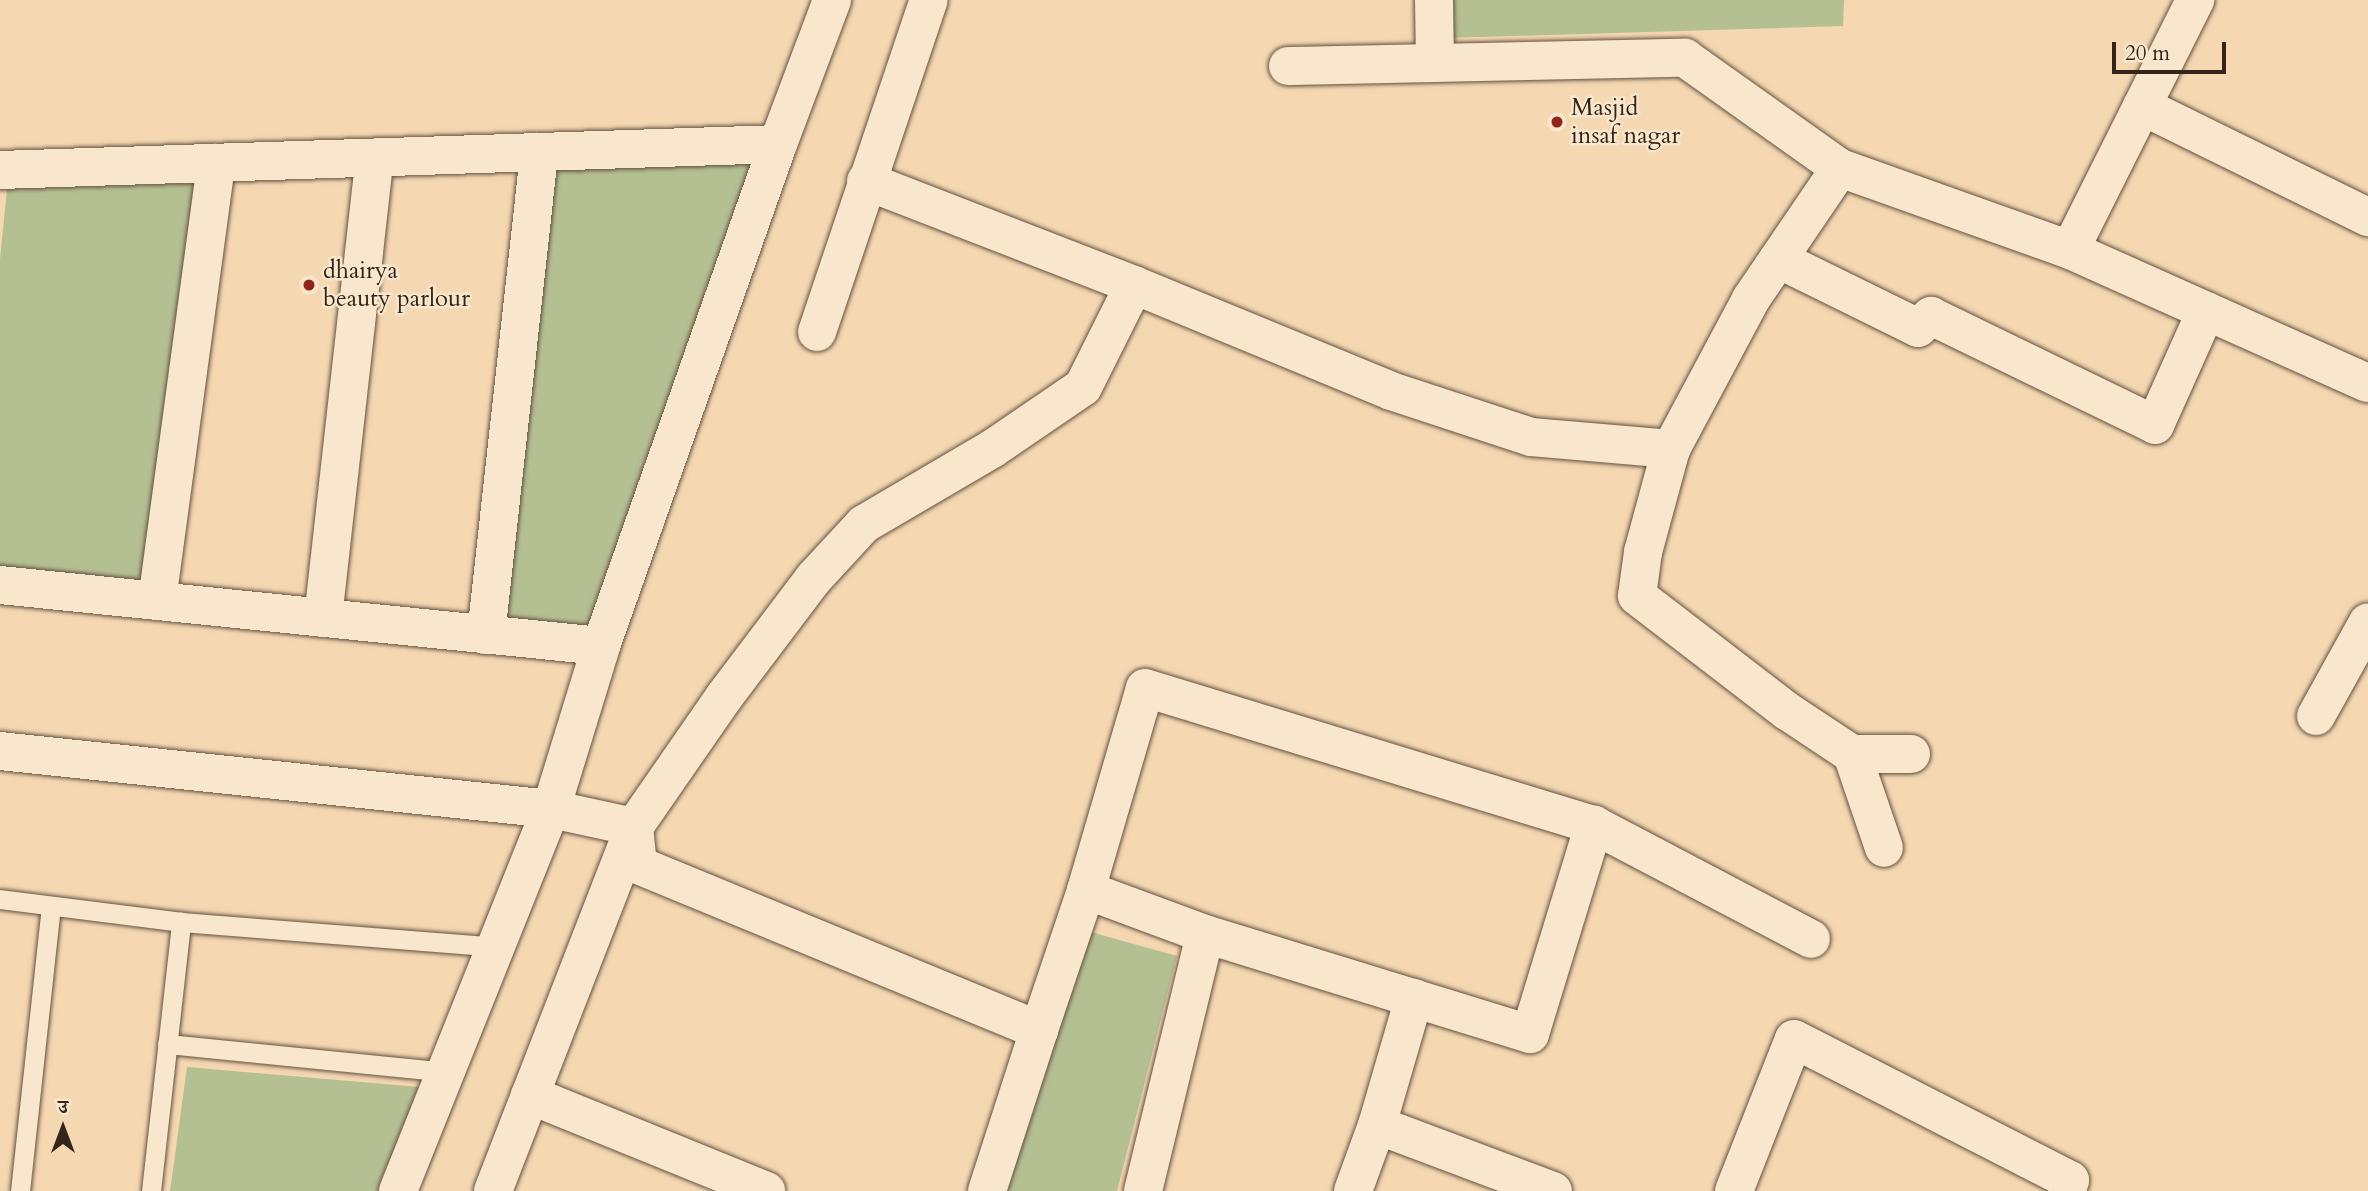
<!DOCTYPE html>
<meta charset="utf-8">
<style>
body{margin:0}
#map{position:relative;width:2368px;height:1191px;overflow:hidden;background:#f5d8b2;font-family:Cardo,"Noto Serif Devanagari",serif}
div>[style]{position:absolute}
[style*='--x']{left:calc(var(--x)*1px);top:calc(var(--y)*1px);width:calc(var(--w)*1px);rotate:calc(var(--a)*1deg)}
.green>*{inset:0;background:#b5c092}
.roads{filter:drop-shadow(0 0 2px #645140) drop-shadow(0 0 2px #645140)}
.lane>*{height:19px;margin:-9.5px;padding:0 9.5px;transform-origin:9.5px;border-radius:9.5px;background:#f8e6cd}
.street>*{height:38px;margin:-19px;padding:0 19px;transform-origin:19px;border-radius:19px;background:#f8e6cd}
.dots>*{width:19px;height:19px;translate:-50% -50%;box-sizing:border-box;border:4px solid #f8e6cd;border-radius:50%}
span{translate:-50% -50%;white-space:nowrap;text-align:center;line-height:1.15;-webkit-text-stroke:5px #f8e6cd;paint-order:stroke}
.poi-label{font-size:24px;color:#34241a}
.left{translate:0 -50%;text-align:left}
.north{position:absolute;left:28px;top:1093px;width:70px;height:70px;-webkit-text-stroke:5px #f8e6cd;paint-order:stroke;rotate:0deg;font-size:19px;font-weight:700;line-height:28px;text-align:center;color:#34241a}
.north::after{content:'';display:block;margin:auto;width:24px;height:32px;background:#34241a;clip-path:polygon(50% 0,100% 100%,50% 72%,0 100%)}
.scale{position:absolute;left:2112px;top:42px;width:114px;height:32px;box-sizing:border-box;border:4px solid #34241a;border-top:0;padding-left:9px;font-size:21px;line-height:24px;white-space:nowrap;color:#34241a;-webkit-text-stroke:5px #f8e6cd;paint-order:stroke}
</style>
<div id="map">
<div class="green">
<i style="clip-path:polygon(1448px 0,1844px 0,1843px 26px,1447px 38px)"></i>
<i style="clip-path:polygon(757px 163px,595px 646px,500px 625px,550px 168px)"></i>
<i style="clip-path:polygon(198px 183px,158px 587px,0 571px,0 259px,7px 189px)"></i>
<i style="clip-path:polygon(1080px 929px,1177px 956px,1117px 1191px,999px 1191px)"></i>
<i style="clip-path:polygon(187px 1067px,419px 1087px,378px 1191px,170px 1191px)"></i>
</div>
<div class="roads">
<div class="lane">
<i style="--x:0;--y:899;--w:182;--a:7.2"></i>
<i style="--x:181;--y:922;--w:316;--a:4.5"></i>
<i style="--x:167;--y:1044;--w:280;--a:5.7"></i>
<i style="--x:20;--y:1191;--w:286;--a:-83.8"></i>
<i style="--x:151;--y:1191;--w:271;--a:-83.6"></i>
</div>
<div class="street">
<i style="--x:1434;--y:0;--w:63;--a:89.1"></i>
<i style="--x:1288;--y:66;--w:397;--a:-1.2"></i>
<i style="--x:1685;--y:58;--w:190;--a:35.4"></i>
<i style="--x:2142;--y:106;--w:252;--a:26.2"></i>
<i style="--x:0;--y:170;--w:778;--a:-1.91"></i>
<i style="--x:778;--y:144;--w:154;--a:-69.4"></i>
<i style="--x:866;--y:181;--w:287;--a:21.2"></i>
<i style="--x:2070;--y:250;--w:280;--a:-63.4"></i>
<i style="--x:1778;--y:259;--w:156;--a:26.2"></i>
<i style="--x:1918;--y:328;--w:18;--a:-43"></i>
<i style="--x:1931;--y:316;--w:249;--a:25.9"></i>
<i style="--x:2155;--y:425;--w:125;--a:-65.9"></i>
<i style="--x:817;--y:332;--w:350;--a:-71.4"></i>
<i style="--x:1671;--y:449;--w:107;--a:105.2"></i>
<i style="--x:1643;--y:552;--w:44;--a:97.8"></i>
<i style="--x:1637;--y:596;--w:189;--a:37.5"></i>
<i style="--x:1787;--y:711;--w:78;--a:33.5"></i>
<i style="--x:1852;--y:754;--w:59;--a:0"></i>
<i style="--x:0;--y:585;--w:604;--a:5.8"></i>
<i style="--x:157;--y:601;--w:442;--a:-82.3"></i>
<i style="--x:323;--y:618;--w:463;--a:-83.6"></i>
<i style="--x:486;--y:635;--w:486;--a:-83.7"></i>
<i style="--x:2316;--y:716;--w:107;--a:-61"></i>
<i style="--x:0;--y:751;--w:554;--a:6.01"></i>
<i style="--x:551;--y:809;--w:85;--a:12.2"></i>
<i style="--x:1852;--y:754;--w:99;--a:71.2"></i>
<i style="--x:634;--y:827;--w:38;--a:84"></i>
<i style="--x:638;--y:865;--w:434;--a:22.4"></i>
<i style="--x:1039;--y:1030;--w:148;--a:-71.4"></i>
<i style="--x:1086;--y:890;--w:210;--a:-73.7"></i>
<i style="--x:1145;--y:688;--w:469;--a:17"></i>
<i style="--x:1594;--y:825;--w:245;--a:27.7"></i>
<i style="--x:1086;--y:890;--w:127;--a:20.3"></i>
<i style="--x:1205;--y:934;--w:340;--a:17.1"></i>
<i style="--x:1530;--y:1034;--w:219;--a:-73"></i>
<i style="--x:1414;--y:998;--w:132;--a:106.2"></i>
<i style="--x:1377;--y:1125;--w:188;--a:20.6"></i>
<i style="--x:530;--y:1095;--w:255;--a:22.1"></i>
<i style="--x:398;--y:1191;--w:412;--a:-68.2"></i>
<i style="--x:551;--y:809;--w:170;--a:-72.9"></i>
<i style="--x:601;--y:646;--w:532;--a:-70.58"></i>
<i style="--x:493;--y:1191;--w:390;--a:-68.8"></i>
<i style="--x:634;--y:827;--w:158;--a:-55.3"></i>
<i style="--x:724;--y:697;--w:149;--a:-52.9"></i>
<i style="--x:814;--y:578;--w:74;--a:-47.2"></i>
<i style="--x:864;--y:524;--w:148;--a:-30.4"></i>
<i style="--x:992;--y:449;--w:110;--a:-34.3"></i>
<i style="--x:1083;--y:387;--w:114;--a:-63.4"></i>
<i style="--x:1134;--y:285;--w:278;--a:22.4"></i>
<i style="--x:1391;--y:391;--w:147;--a:18.2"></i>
<i style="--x:1531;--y:437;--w:141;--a:4.9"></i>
<i style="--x:1671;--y:449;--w:170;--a:-61.9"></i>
<i style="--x:1751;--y:299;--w:158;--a:-55.8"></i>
<i style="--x:1840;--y:168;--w:244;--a:19.6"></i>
<i style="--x:2070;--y:250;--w:326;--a:24.1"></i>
<i style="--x:987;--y:1191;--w:169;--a:-72.1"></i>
<i style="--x:1143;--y:1191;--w:264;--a:-76.4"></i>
<i style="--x:1353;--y:1191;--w:70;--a:-70"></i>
<i style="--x:1734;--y:1191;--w:163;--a:-68.5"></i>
<i style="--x:1794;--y:1039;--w:310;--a:27.1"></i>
<i style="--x:2070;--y:1180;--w:11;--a:105"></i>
</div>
</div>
<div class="dots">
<i style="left:1557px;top:122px;background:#8f2418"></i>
<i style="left:309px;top:285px;background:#8f2418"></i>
</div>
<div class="poi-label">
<span class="left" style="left:1571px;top:122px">Masjid<br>insaf nagar</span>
<span class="left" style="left:323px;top:285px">dhairya<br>beauty parlour</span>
</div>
<div class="north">उ</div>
<div class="scale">20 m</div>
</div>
